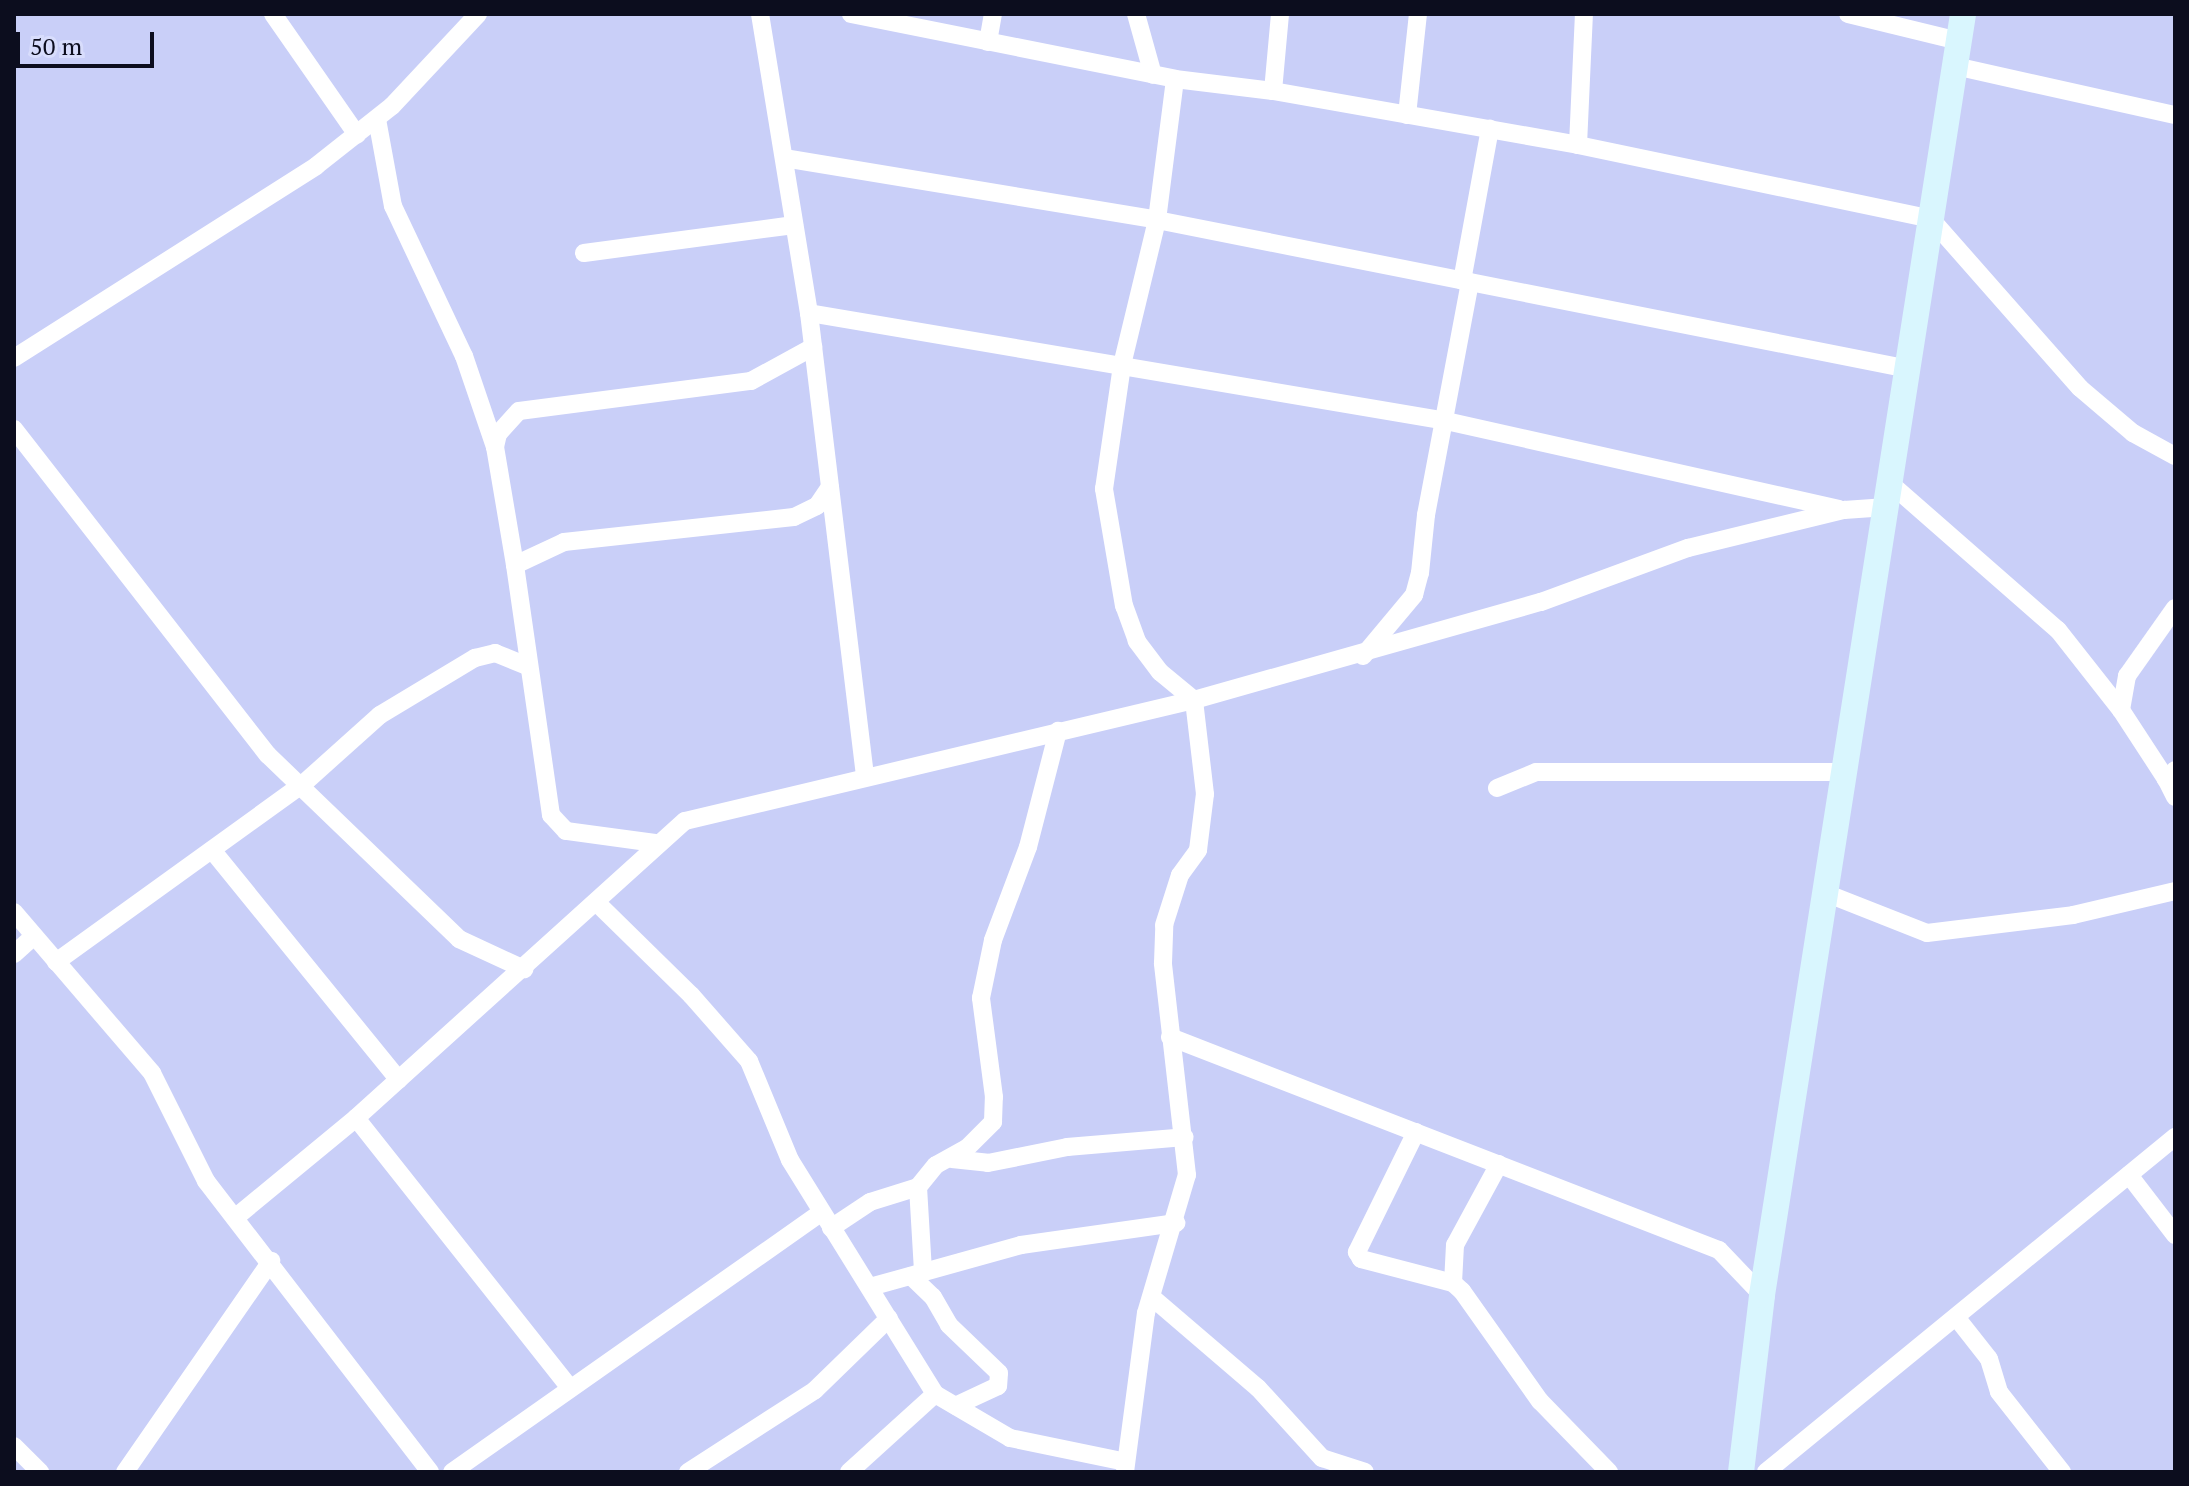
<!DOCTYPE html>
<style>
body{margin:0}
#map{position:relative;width:2189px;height:1486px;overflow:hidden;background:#c9cff8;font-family:"PT Serif",serif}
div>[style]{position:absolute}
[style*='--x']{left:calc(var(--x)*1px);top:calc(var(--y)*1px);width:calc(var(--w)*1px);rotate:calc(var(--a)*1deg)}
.street>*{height:18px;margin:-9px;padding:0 9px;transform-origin:9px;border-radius:9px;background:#fff}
.secondary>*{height:26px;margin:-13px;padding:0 13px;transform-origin:13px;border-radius:13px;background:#d9f6fe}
span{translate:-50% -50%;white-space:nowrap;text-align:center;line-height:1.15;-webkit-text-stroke:6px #d8ddfc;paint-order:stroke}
.frame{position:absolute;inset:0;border:16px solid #0c0d1e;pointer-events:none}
.scale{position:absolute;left:16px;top:32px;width:138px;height:36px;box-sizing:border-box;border:4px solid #0c0d1e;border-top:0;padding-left:10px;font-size:24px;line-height:28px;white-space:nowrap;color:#0c0d1e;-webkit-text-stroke:6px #d8ddfc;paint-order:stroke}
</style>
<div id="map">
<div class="street">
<i style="--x:273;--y:14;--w:147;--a:55.2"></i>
<i style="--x:760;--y:14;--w:303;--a:80.7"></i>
<i style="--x:809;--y:313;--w:466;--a:83.1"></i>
<i style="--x:851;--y:14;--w:330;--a:11.3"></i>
<i style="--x:1175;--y:79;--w:99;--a:7"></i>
<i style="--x:1273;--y:91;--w:310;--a:10"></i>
<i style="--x:1578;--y:145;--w:361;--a:11.8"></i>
<i style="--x:1931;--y:219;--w:225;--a:48.6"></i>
<i style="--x:2080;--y:388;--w:70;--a:40.3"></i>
<i style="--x:2133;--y:433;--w:48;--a:28.7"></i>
<i style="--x:1136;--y:14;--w:63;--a:74.4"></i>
<i style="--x:1848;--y:14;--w:114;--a:13.7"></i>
<i style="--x:988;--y:42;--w:28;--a:-80"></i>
<i style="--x:1955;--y:66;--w:225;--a:12.6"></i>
<i style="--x:1273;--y:91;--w:77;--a:-84.8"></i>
<i style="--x:1407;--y:115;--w:102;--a:-83.8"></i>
<i style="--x:377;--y:119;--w:88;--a:79.6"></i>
<i style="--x:393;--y:206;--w:166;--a:64.7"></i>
<i style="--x:464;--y:356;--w:96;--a:71.2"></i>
<i style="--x:1578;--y:145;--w:131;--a:-87.4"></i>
<i style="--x:784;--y:158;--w:378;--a:9.4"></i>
<i style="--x:1157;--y:220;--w:767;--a:11.21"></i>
<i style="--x:584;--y:253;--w:212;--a:-7.6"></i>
<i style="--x:1462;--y:281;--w:155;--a:-79.6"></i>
<i style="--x:809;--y:313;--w:646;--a:9.62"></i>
<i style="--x:1446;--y:421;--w:403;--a:12.6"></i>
<i style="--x:14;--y:358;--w:358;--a:-32.4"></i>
<i style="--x:316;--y:166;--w:97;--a:-38.3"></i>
<i style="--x:392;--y:106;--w:126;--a:-46.9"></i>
<i style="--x:14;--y:429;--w:413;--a:52.1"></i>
<i style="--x:268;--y:755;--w:265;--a:43.9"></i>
<i style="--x:459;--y:939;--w:72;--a:24.8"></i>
<i style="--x:1891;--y:484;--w:222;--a:41.2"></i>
<i style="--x:2058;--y:630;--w:102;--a:51.8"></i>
<i style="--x:515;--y:565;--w:120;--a:-99.6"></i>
<i style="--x:495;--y:447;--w:13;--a:-77"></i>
<i style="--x:498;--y:434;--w:31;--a:-48"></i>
<i style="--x:519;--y:411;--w:234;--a:-7.4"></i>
<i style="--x:751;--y:381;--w:71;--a:-28.7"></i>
<i style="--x:1363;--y:656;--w:80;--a:-50.1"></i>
<i style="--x:1414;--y:595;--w:23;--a:-75"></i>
<i style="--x:1420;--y:573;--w:58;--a:-84.1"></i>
<i style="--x:1426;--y:515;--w:237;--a:-79.3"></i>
<i style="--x:2175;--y:770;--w:13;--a:135"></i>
<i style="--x:2166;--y:779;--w:20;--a:63"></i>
<i style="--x:2166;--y:779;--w:82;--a:-123.1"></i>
<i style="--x:2121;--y:710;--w:35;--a:-80"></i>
<i style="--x:2127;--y:676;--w:83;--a:-54.8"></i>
<i style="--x:1497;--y:788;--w:42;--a:-22.3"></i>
<i style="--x:1536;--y:772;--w:311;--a:0"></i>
<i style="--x:655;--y:843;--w:90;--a:-172.3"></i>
<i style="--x:566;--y:831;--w:22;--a:-133"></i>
<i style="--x:551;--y:815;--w:253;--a:-98.2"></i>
<i style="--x:515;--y:565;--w:54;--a:-25.1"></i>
<i style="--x:564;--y:542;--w:231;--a:-6.2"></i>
<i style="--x:794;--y:517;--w:25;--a:-26"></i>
<i style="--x:817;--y:506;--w:23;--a:-56"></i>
<i style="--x:212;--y:850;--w:296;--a:50.9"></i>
<i style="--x:1828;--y:894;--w:106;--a:21.5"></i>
<i style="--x:1927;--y:933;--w:147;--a:-7"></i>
<i style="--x:2073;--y:915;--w:105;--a:-13.2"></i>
<i style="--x:597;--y:903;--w:132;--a:44.4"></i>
<i style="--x:691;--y:995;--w:88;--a:48.7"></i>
<i style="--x:749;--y:1061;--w:107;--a:67.5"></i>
<i style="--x:790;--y:1160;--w:275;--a:58.2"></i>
<i style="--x:935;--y:1394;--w:87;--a:30.4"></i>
<i style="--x:1010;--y:1438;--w:118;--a:11.7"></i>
<i style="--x:14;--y:912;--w:212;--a:49.4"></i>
<i style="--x:152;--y:1073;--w:121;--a:63.4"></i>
<i style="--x:206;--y:1181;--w:367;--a:52.4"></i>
<i style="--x:14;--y:954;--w:25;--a:-42"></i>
<i style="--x:56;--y:962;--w:304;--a:-35.8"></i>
<i style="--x:303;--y:784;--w:103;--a:-41.9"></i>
<i style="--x:380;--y:715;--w:111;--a:-31"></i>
<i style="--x:475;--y:658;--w:21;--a:-14"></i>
<i style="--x:495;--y:653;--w:35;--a:22"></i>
<i style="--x:1170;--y:1037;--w:589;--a:21.21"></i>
<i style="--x:1719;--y:1250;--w:62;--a:46.3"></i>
<i style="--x:356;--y:1118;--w:345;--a:51.6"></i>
<i style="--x:1416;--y:1132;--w:134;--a:116.2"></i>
<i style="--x:1357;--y:1252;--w:8;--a:60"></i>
<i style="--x:1361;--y:1259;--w:95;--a:14.6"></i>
<i style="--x:1453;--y:1283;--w:12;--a:42"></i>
<i style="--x:1462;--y:1291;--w:135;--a:54.7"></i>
<i style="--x:1540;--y:1401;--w:99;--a:45.8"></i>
<i style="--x:952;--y:1159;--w:36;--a:6"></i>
<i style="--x:988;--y:1163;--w:81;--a:-11.4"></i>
<i style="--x:1067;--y:1147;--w:118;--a:-4.8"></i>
<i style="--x:2129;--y:1175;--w:76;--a:52.5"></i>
<i style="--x:918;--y:1187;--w:85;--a:86.6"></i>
<i style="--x:236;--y:1217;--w:156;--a:-39.5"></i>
<i style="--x:356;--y:1118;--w:443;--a:-42.1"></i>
<i style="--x:685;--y:821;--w:523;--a:-13.37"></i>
<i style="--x:1194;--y:700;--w:361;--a:-15.8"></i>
<i style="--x:1541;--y:602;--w:157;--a:-20.2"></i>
<i style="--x:1688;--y:548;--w:161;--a:-13.7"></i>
<i style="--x:1844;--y:510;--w:43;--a:-4"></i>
<i style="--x:831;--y:1228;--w:47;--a:-33.7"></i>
<i style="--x:870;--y:1202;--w:50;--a:-17.4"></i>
<i style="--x:918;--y:1187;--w:28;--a:-51"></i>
<i style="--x:936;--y:1165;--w:35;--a:-29"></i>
<i style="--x:967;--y:1148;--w:37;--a:-45"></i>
<i style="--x:993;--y:1122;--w:25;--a:-88"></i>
<i style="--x:994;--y:1097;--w:100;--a:-97.5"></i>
<i style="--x:981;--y:998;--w:59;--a:-78.3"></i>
<i style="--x:993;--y:940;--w:99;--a:-69.4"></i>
<i style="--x:1028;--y:847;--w:120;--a:-75.5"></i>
<i style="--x:911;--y:1276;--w:30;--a:44"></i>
<i style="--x:933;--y:1297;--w:32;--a:60"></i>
<i style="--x:949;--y:1325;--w:69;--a:43.8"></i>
<i style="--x:999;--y:1373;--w:13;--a:94"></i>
<i style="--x:998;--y:1386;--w:47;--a:155.1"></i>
<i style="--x:1453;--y:1283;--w:38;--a:-87"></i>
<i style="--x:1455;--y:1245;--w:92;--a:-61.5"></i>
<i style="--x:870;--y:1287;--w:157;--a:-15.5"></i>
<i style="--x:1021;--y:1245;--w:157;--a:-8.1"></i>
<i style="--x:1154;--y:1299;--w:137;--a:40.6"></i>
<i style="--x:1258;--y:1388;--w:95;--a:47.6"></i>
<i style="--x:1322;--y:1458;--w:45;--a:18"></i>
<i style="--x:1956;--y:1317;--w:53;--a:51.8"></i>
<i style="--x:1989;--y:1359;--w:34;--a:73"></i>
<i style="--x:1999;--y:1392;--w:102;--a:51.8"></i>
<i style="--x:14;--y:1446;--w:37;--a:45"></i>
<i style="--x:125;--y:1472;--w:257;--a:-55.3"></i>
<i style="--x:452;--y:1472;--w:451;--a:-35.1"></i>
<i style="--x:688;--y:1472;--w:151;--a:-32.8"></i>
<i style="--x:815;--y:1390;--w:103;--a:-44.2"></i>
<i style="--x:849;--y:1472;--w:116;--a:-42.2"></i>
<i style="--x:1125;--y:1472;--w:160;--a:-82.5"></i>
<i style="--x:1146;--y:1313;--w:144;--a:-73.5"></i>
<i style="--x:1187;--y:1175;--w:213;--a:-96.5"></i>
<i style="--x:1163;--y:963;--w:38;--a:-88"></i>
<i style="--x:1164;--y:925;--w:52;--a:-72.3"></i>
<i style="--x:1180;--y:875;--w:31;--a:-54"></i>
<i style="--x:1198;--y:850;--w:56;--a:-82.9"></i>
<i style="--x:1205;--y:794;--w:95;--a:-96.7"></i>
<i style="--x:1194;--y:700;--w:44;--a:-140.5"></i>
<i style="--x:1160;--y:672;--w:39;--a:-127"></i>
<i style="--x:1137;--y:641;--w:37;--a:-110"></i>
<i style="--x:1124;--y:606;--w:119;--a:-99.7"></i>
<i style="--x:1104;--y:489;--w:125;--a:-81.7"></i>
<i style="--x:1122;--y:365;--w:149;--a:-76.4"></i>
<i style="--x:1157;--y:220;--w:142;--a:-82.7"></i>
<i style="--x:1766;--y:1472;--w:529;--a:-39.32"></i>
</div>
<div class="secondary">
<i style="--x:1741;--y:1472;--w:178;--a:-83.2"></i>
<i style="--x:1762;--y:1295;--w:1297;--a:-81.08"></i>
</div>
<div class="frame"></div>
<div class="scale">50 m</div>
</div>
